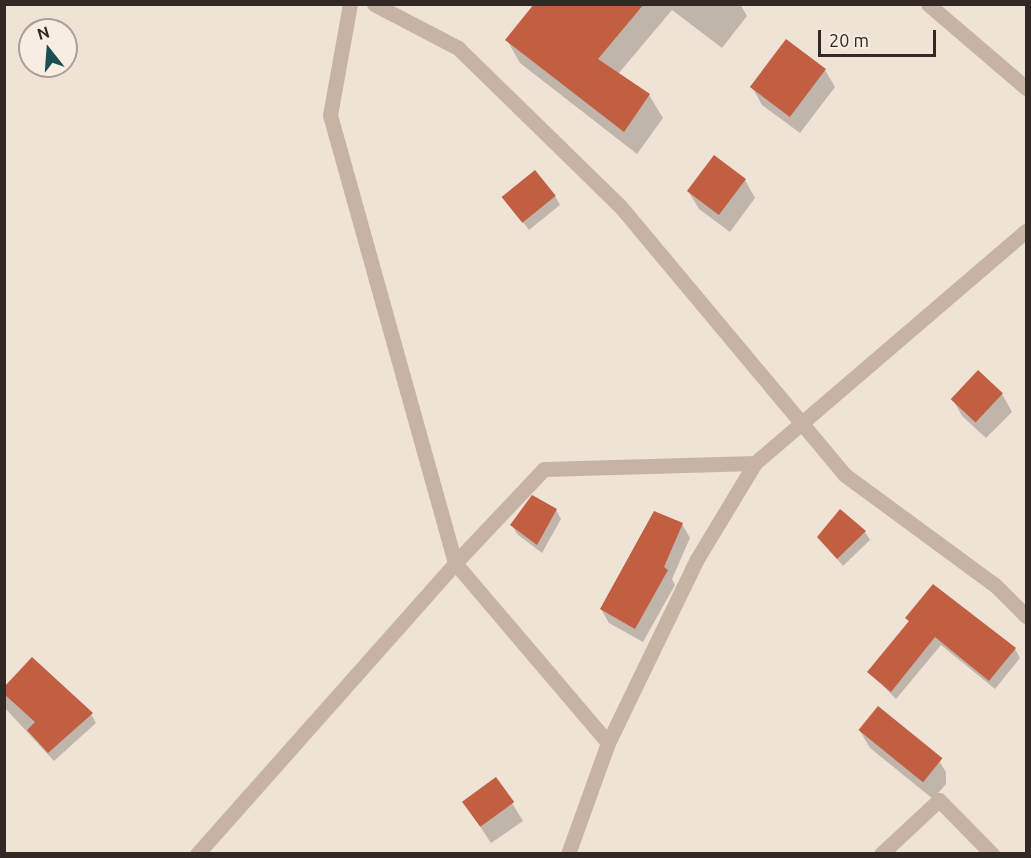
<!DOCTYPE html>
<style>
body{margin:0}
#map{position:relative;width:1031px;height:858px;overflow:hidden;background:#efe3d6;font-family:Ubuntu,sans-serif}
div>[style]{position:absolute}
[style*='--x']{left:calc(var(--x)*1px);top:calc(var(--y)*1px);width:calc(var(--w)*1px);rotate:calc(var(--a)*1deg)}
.shadow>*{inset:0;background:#0003}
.building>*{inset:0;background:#c25f42;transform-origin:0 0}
.minor>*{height:15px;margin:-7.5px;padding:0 7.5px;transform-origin:7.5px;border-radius:7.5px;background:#c7b3a3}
span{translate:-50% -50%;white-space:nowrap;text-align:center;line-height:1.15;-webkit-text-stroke:6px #f8ede2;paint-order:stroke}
.frame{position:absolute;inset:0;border:6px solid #322925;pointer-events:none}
.north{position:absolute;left:18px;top:18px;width:60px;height:60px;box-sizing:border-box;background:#f8ede2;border:2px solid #a99f96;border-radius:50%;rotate:343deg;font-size:16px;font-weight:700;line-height:24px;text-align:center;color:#322925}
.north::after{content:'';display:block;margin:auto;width:21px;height:27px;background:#1c4f52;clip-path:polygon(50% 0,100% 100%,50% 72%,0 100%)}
.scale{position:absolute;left:818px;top:30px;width:118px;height:27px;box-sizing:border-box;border:3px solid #322925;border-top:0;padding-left:8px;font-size:18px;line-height:21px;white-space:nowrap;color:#322925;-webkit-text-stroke:4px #f8ede2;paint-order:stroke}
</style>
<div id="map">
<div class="shadow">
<i style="clip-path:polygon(536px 4px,740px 4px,747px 16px,722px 48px,672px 10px,618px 74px,649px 95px,663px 118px,637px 154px,520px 63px,507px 40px)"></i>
<i style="clip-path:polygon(825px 70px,835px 87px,800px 133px,762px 105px,752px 87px)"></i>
<i style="clip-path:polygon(745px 180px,755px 198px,730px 232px,699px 209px,688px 191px)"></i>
<i style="clip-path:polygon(555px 196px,560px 205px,529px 230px,504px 198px)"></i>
<i style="clip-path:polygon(978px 372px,1002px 394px,1012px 412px,986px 438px,962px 416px,952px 398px)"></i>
<i style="clip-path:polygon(556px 510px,561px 519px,542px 553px,517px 534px,512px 525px)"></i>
<i style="clip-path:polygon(682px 524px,690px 538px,672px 579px,675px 585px,643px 642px,609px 623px,601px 609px)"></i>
<i style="clip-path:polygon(865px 532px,870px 540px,843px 566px,819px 537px)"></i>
<i style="clip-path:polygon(907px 618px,1015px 649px,1020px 658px,995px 689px,941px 645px,896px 699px,869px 672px,910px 623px)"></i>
<i style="clip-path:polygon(4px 689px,91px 714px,96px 723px,54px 761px,4px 707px)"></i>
<i style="clip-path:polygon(860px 731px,935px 754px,946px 772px,946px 784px,933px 799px,870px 748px)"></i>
<i style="clip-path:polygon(464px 802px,512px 803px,523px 821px,491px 843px)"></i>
</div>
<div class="building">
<i style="clip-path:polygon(534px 4px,644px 4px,598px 59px,650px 94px,624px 132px,505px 40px)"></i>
<i style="left:786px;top:39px;width:50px;height:60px;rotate:37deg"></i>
<i style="left:714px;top:155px;width:40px;height:45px;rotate:37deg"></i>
<i style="left:535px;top:170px;width:33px;height:43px;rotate:51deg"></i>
<i style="left:978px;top:370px;width:34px;height:40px;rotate:43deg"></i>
<i style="clip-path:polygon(532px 495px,557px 509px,537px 545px,510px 525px)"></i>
<i style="clip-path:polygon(840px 509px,866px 531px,837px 559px,817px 537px)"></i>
<i style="clip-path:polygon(654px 511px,683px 523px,664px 567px,668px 570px,635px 629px,600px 609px)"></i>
<i style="clip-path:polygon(933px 584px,1016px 648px,989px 681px,935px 637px,891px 692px,867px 672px,909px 621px,905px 618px)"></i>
<i style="clip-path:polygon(32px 657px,93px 713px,48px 753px,27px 730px,35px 722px,4px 694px,4px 687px)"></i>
<i style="left:878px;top:706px;width:83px;height:31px;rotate:39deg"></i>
<i style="left:496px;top:777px;width:31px;height:42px;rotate:54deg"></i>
</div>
<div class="minor">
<i style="--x:350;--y:4;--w:113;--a:100.2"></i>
<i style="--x:330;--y:115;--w:465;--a:74.4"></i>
<i style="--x:455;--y:563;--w:236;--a:49.6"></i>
<i style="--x:374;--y:4;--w:95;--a:27.6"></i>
<i style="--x:458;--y:48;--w:226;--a:44.3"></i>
<i style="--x:620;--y:206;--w:351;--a:50.1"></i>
<i style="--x:845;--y:475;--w:186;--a:36.3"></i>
<i style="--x:995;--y:585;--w:44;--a:45"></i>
<i style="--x:928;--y:4;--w:129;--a:40.6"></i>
<i style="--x:197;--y:854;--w:389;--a:-48.4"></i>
<i style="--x:455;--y:563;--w:129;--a:-46.6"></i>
<i style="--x:544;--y:469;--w:211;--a:-1.6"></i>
<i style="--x:568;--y:854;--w:118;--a:-70.2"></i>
<i style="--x:608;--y:743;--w:204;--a:-64.2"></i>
<i style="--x:697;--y:559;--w:112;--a:-58.9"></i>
<i style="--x:755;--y:463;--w:357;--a:-40.6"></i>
<i style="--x:881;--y:854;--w:79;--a:-43"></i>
<i style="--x:939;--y:800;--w:76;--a:45.5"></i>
</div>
<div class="frame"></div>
<div class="north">N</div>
<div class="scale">20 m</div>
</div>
